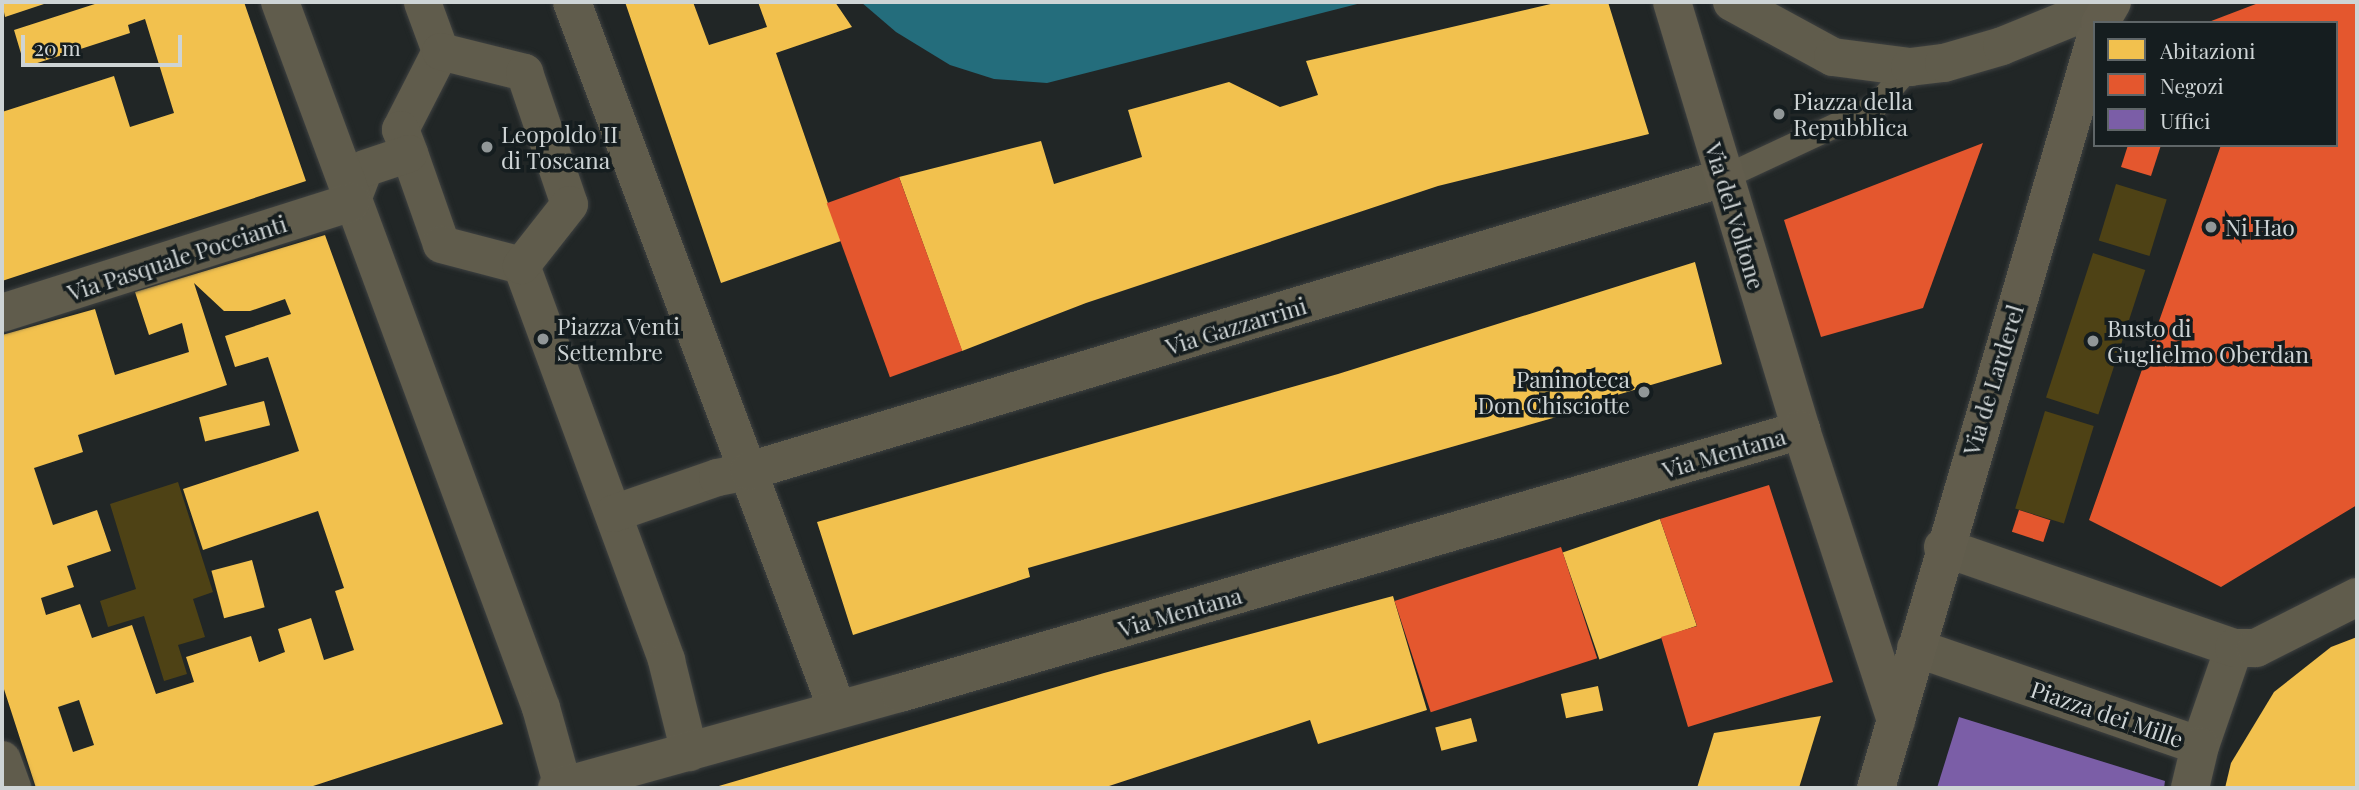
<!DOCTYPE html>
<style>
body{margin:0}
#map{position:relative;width:2359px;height:790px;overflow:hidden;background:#212626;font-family:"Playfair Display",serif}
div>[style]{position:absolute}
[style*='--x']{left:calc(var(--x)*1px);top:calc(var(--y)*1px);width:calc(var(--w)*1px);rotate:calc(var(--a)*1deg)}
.green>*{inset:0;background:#4e4215;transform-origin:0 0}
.water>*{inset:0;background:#246d7c}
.homes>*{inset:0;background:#f2c14e;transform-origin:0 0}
.shops>*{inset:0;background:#e4572e;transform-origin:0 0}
.offices>*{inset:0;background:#7b5ea7}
.roads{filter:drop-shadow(0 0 2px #3e4141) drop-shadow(0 0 2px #3e4141)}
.service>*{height:24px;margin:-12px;padding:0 12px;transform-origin:12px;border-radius:12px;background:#605c4c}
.pedestrian>*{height:37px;margin:-18.5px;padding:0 18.5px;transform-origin:18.5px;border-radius:18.5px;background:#605c4c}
.minor>*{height:38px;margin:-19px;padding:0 19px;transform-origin:19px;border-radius:19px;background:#605c4c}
.tertiary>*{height:38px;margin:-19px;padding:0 19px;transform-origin:19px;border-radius:19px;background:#605c4c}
.secondary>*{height:38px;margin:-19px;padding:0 19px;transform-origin:19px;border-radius:19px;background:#625d4d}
.dots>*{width:19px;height:19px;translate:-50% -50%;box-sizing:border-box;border:4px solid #151d1f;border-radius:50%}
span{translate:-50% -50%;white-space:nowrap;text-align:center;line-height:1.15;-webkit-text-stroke:7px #151d1f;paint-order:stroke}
.poi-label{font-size:23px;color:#ced4d5}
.left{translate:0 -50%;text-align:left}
.right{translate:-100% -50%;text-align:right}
.street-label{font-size:23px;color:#ced4d5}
.frame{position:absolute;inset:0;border:4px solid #ced4d5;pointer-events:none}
.legend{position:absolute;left:2093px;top:21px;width:245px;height:126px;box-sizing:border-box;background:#151d1f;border:2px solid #5f6668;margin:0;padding:9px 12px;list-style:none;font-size:21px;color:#ced4d5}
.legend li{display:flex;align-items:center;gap:14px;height:35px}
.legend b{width:35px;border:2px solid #5f6668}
.scale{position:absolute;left:21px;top:35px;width:161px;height:32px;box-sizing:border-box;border:4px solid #ced4d5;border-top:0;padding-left:9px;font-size:21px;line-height:24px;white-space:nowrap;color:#ced4d5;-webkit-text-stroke:5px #151d1f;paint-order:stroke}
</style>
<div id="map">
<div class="green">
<i style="left:2116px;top:184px;width:53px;height:59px;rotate:17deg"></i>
<i style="left:2093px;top:253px;width:55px;height:152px;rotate:18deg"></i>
<i style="left:2045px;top:411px;width:51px;height:102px;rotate:17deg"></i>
<i style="clip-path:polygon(178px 482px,213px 592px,193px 599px,205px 637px,178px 645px,187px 674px,164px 681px,144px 616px,108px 627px,100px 601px,136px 589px,110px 504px)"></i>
</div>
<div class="water">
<i style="clip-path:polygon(861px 2px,1365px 2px,1047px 83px,994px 79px,950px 65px,896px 32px)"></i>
</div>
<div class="homes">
<i style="clip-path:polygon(2px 2px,50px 2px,5px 17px)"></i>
<i style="clip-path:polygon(101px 2px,244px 2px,306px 181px,2px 281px,2px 112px,114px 76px,130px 127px,174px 113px,145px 19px,128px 25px,130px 33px,25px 67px,14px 30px)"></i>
<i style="clip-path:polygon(625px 2px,693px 2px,709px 45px,767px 27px,758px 2px,835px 2px,852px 27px,776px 53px,841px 241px,721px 283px)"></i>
<i style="clip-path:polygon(1559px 2px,1608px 2px,1649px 134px,1438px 186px,1086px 303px,962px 351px,899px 177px,1041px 141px,1054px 184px,1142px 157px,1128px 110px,1229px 82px,1280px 107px,1318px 95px,1306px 61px)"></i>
<i style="clip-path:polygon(evenodd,325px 235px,503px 724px,307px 788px,36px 788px,2px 683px,2px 335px,95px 309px,115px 375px,189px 352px,182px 323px,149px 335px,135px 292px,325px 235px,194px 283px,224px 311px,250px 311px,285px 299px,291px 314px,225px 336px,235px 367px,268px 357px,299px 451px,183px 489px,203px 550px,318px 511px,344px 588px,335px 591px,354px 650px,324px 660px,311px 618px,278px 629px,285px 652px,259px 662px,251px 636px,186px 657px,194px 682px,156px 694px,132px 625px,92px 638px,80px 604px,46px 615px,41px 598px,74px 587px,67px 566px,111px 551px,97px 510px,53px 525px,34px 468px,83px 452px,78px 435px,227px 385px,194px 283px,325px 235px,79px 700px,94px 745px,73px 752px,58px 707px,79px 700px)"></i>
<i style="clip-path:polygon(1695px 262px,1722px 364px,1573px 408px,1574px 412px,1028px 568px,1030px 577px,853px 635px,817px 522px,1338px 374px)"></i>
<i style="left:264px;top:401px;width:25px;height:67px;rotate:76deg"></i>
<i style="left:1660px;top:519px;width:113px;height:103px;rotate:71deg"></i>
<i style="left:252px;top:560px;width:49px;height:42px;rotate:75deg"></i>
<i style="clip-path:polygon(1393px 596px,1427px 710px,1318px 744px,1310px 720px,1103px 788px,712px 788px,1104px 673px)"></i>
<i style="clip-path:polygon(2357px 637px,2357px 788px,2225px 788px,2231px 763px,2274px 692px,2331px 647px)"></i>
<i style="left:1598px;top:686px;width:25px;height:38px;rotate:78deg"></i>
<i style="clip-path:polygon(1821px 716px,1799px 788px,1697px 788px,1714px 733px)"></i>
<i style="left:1471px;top:718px;width:24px;height:37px;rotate:75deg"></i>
</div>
<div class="shops">
<i style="clip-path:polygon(2261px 2px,2357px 2px,2357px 505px,2221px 587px,2089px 520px,2221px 145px,2336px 145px,2336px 23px,2206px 23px)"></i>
<i style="clip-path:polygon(1983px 143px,1923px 308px,1821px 337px,1784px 220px)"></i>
<i style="clip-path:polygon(2128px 145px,2161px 145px,2151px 176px,2121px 167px)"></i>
<i style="left:899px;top:177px;width:185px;height:77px;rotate:70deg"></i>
<i style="clip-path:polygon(1769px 485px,1833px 682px,1688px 727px,1661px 637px,1697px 626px,1660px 519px)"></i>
<i style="left:2019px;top:510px;width:33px;height:23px;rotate:18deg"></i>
<i style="left:1561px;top:547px;width:117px;height:175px;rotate:72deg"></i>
</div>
<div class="offices">
<i style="clip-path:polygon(1959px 717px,2165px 781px,2164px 788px,1937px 788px)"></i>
</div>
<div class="roads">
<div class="service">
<i style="--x:1723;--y:178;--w:168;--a:-25"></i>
<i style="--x:1875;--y:107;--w:53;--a:-48.8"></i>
</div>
<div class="pedestrian">
<i style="--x:422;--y:2;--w:52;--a:69.8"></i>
<i style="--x:440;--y:51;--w:88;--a:117.1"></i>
<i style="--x:400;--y:129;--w:26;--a:69"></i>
<i style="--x:409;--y:153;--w:96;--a:70.6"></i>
<i style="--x:441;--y:244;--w:83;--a:14.7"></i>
<i style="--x:521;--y:265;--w:421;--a:69.8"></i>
<i style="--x:666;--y:660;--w:95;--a:76"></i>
<i style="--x:440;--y:51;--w:87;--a:14"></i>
<i style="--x:524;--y:72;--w:139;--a:71.2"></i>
<i style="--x:569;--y:204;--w:78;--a:128.2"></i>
<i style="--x:351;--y:202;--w:36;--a:-69"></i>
<i style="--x:364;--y:168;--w:47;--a:-18.4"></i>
<i style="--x:613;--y:513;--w:110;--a:-19.1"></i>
<i style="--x:717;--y:477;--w:33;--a:-11"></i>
</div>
<div class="minor">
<i style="--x:280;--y:2;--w:753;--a:69.71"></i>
<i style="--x:541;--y:708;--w:82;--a:74.4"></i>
<i style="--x:572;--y:2;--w:755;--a:69.45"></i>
<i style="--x:2;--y:313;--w:366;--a:-17.6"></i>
<i style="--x:749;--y:471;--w:1017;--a:-16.74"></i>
<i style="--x:1916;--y:648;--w:300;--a:19"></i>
<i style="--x:2200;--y:746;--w:104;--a:-70.9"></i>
<i style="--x:2234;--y:648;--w:308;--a:-160.9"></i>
<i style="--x:2234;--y:648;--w:22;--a:0"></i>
<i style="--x:2256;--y:648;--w:113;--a:-26.8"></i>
<i style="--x:2;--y:760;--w:30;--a:70"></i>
<i style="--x:2190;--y:788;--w:43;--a:-76.6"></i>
</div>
<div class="tertiary">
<i style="--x:1732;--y:2;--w:115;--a:28.6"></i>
<i style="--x:1833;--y:57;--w:78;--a:7.4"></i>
<i style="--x:1910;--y:67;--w:34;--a:-7"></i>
<i style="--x:1944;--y:63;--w:60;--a:-16.3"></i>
<i style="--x:2002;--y:46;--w:114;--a:-22.1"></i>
<i style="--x:557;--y:788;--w:356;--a:-15.5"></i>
<i style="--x:900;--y:693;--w:939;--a:-16.27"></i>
</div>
<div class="secondary">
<i style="--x:1672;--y:2;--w:447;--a:73.2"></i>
<i style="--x:1801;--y:430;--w:306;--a:71.9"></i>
<i style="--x:2100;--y:23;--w:24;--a:-60"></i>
<i style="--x:1876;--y:788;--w:779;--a:-73.68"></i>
</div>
</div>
<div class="dots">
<i style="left:1779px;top:114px;background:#919798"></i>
<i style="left:487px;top:147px;background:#919798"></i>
<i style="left:2211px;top:227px;background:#919798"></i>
<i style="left:543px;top:339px;background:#919798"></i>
<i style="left:2093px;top:341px;background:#919798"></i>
<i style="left:1644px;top:392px;background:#919798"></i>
</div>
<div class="poi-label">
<span class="left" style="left:1793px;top:114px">Piazza della<br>Repubblica</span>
<span class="left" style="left:501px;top:147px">Leopoldo II<br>di Toscana</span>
<span class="left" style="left:2225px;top:227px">Ni Hao</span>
<span class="left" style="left:557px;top:339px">Piazza Venti<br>Settembre</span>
<span class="left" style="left:2107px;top:341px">Busto di<br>Guglielmo Oberdan</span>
<span class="right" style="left:1630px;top:392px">Paninoteca<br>Don Chisciotte</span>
</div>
<div class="street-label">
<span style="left:1735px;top:216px;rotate:73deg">Via del Voltone</span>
<span style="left:177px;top:258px;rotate:-18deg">Via Pasquale Poccianti</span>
<span style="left:1236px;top:326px;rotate:-17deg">Via Gazzarrini</span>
<span style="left:1993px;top:380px;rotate:-73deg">Via de Larderel</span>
<span style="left:1724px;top:453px;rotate:-16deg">Via Mentana</span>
<span style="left:1180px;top:612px;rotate:-16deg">Via Mentana</span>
<span style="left:2107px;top:714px;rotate:19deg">Piazza dei Mille</span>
</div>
<div class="frame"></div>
<ul class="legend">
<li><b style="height:19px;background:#f2c14e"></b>Abitazioni</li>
<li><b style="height:19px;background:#e4572e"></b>Negozi</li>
<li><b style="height:19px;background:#7b5ea7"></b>Uffici</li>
</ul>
<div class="scale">20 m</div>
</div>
